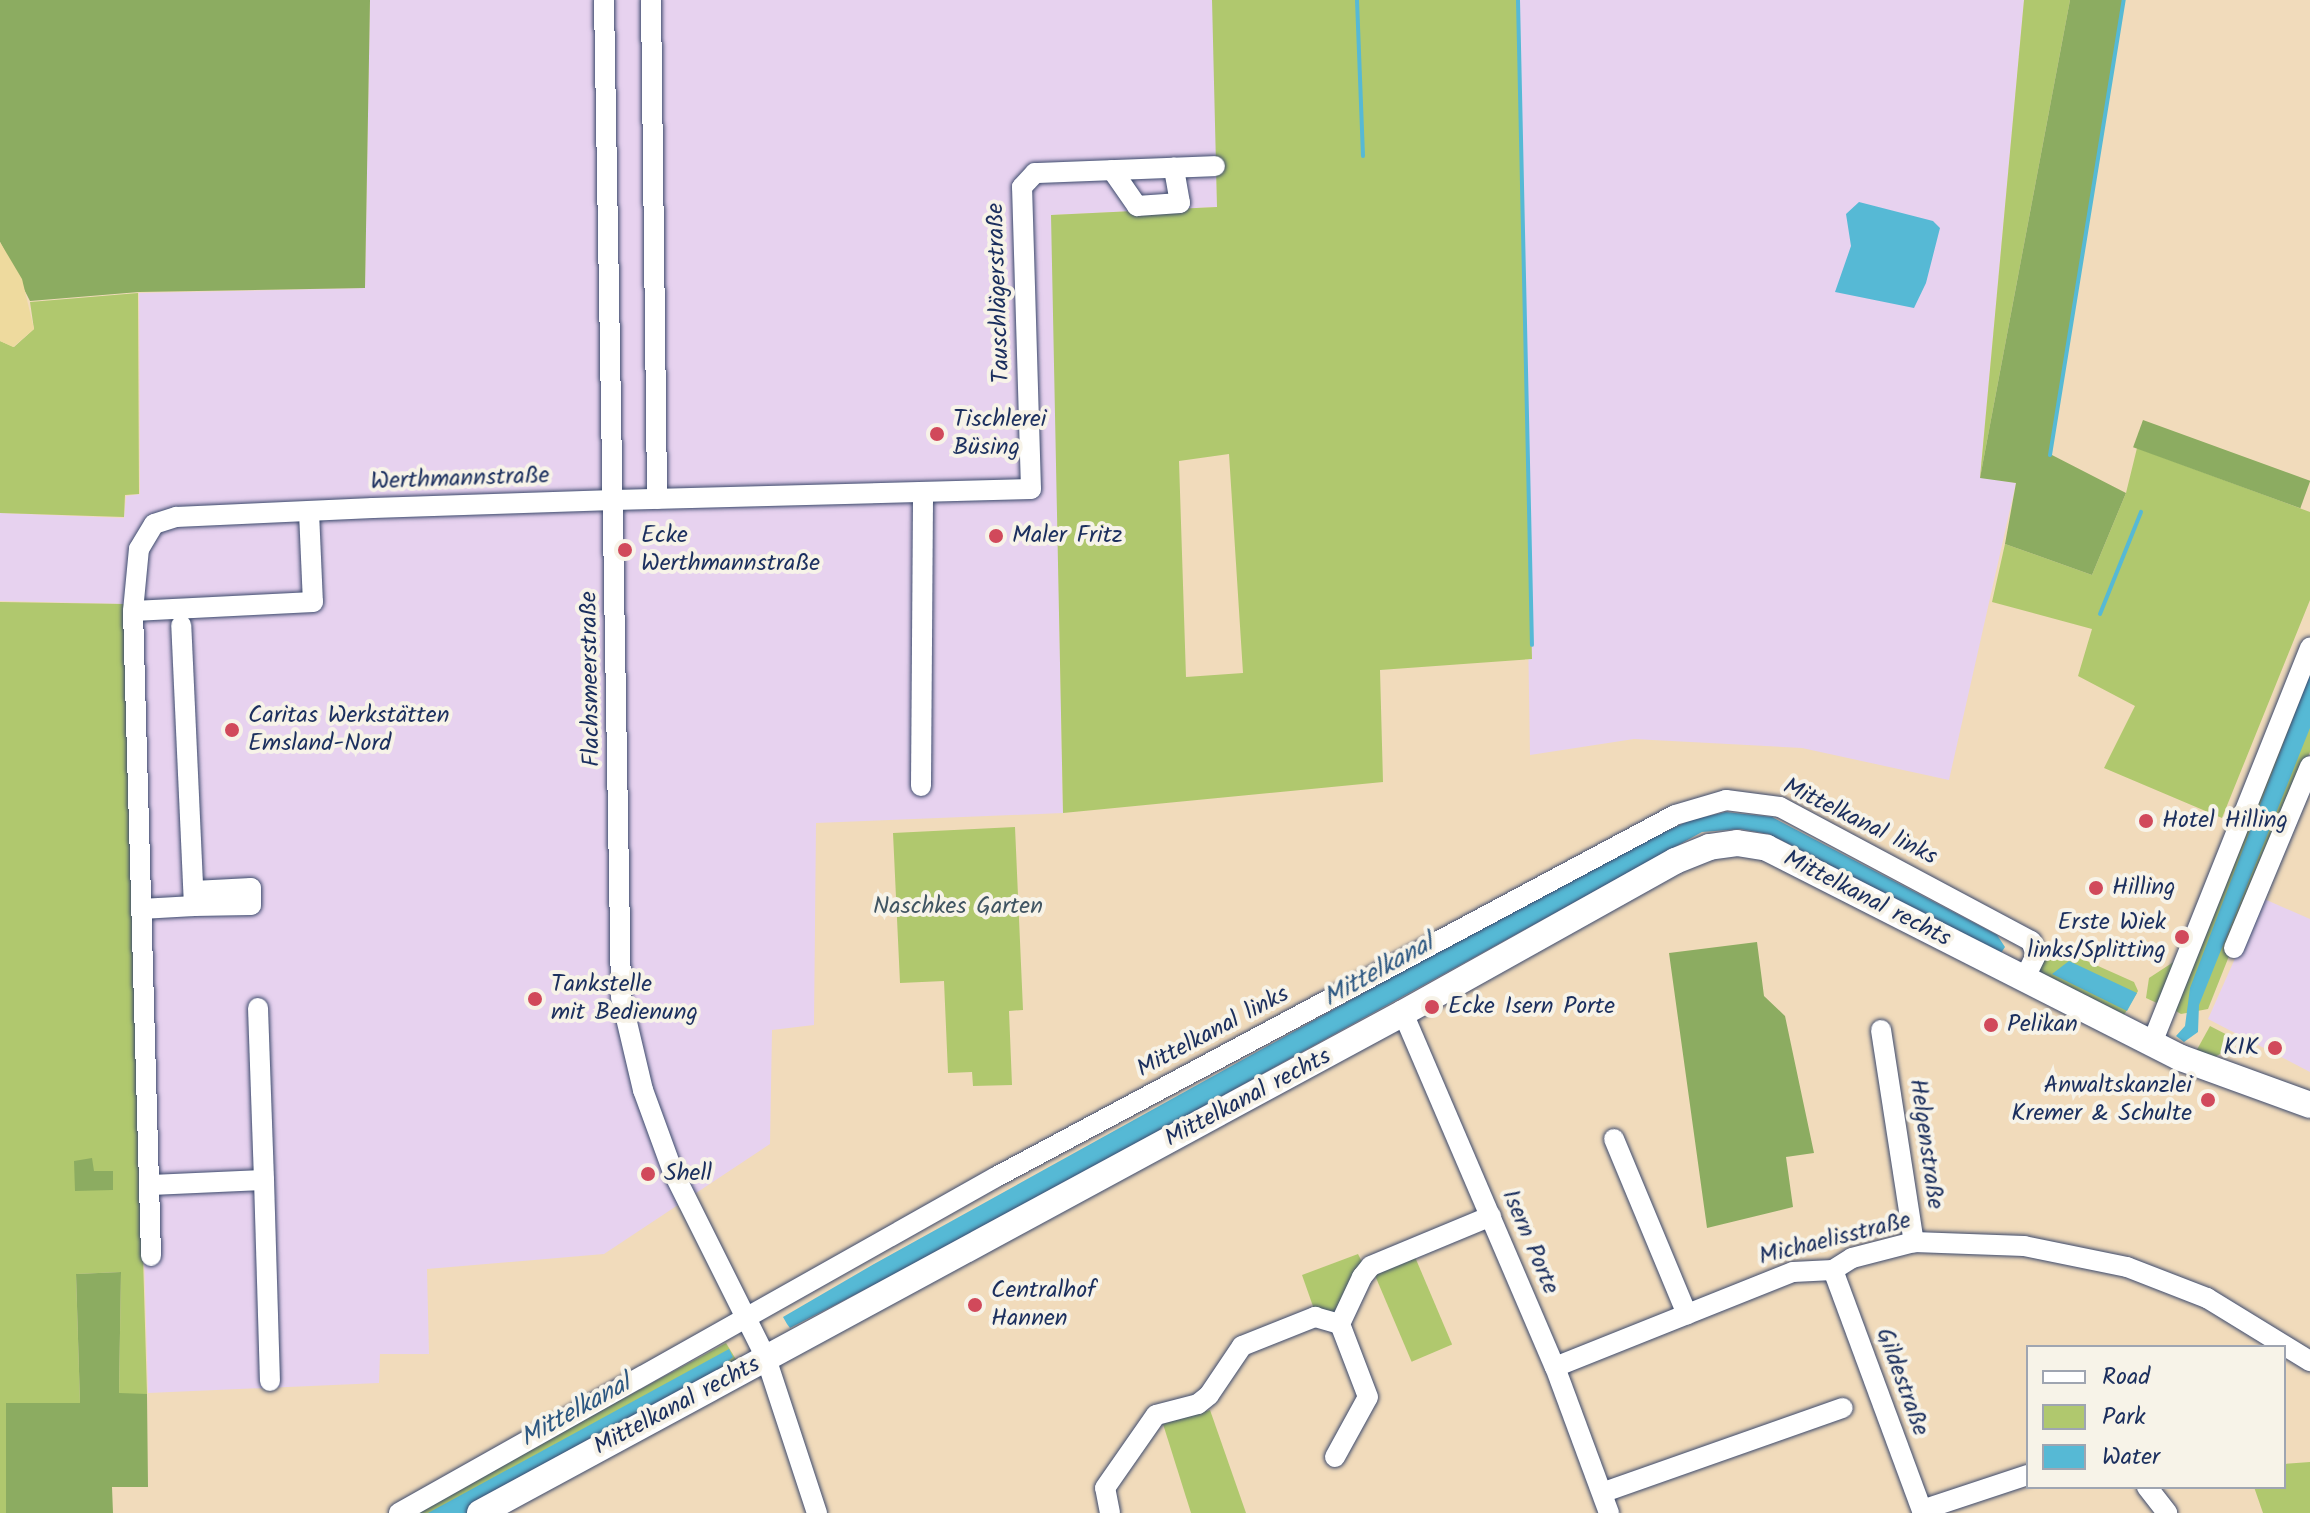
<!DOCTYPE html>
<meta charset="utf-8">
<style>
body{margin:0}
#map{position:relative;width:2310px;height:1513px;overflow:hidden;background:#f1dbbb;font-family:Kalam,sans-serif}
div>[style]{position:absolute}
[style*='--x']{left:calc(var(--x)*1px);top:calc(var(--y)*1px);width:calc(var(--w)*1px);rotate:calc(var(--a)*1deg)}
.built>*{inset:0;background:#e7d2ef}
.green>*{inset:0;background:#b0c86e;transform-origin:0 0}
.forest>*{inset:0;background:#8cac61;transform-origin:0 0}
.sand>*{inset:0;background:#eeda9e}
.water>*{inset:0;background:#56b9d5}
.stream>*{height:4px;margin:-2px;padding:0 2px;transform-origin:2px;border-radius:2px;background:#56b9d5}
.roads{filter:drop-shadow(0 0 2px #3b496c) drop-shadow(0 0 2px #3b496c)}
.minor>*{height:20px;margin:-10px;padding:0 10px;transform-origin:10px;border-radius:10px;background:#fff}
.major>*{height:26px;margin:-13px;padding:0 13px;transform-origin:13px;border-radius:13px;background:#fff}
.dots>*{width:22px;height:22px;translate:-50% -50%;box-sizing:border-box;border:4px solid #f7f3e8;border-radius:50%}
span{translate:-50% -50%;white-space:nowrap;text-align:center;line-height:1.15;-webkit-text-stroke:8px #f7f3e8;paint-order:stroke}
.street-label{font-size:24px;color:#1b2f5e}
.poi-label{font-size:24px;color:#1b2f5e}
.left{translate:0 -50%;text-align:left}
.right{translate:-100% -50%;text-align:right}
.park-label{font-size:24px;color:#405562}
.water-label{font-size:26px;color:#2d5882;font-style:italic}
.legend{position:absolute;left:2026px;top:1345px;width:260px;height:144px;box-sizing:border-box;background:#f7f3e8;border:2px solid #9fa5b1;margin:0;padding:10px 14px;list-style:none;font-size:24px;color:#1b2f5e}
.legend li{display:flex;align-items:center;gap:16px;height:40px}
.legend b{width:40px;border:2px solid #9fa5b1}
</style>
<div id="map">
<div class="built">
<i style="clip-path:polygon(370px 0,1214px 0,1217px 207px,1052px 215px,1063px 813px,816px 823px,814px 1025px,772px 1030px,770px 1144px,604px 1254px,427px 1269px,429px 1354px,380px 1354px,379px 1383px,148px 1393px,125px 604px,0 601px,0 513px,124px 518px,126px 496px,140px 494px,139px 293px,365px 288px)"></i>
<i style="clip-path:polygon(1518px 0,2024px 0,1980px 477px,2016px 483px,1949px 780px,1802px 748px,1634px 739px,1530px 755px)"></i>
<i style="clip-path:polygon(2262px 898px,2310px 919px,2310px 1072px,2208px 1019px)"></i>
</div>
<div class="green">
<i style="clip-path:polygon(evenodd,1212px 0,1518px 0,1532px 659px,1380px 670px,1383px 782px,1063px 813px,1051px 215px,1217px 207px,1212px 0,1229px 454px,1243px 673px,1186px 677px,1179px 461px,1229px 454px)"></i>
<i style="clip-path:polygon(2024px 0,2070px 0,1980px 478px)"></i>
<i style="clip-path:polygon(138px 293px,139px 494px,125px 495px,124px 517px,0 513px,0 341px,14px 347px,34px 329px,30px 302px)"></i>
<i style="clip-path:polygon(2137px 448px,2310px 512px,2310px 600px,2222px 818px,2104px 768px,2135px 706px,2078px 676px,2092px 629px,1992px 602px,2005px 544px,2092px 575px,2126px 493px)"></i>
<i style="clip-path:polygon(0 602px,124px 604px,147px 1394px,119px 1394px,121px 1272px,76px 1274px,80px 1403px,6px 1403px,6px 1513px,0 1513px)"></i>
<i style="clip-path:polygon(2310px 668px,2310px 752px,2208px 1009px,2181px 1014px,2174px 1010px)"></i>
<i style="clip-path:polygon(1015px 827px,1023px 1010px,1009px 1011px,1012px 1085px,973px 1086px,972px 1072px,948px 1073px,944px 981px,900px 983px,893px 833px)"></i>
<i style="clip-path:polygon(2042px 941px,2134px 982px,2138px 991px,2124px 1015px,2039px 972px)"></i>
<i style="clip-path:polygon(2175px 961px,2159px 1004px,2146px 998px,2149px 978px)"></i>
<i style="clip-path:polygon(2210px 1026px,2241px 1042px,2213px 1058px,2194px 1055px)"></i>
<i style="clip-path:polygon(1358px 1254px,1363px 1264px,1334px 1316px,1315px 1312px,1302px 1275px)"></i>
<i style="left:1415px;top:1257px;width:95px;height:44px;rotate:67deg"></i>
<i style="clip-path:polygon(726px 1343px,737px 1361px,472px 1513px,411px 1513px)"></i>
<i style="clip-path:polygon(1210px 1410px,1246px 1513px,1191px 1513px,1163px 1424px)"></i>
<i style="clip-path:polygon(2310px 1462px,2310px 1513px,2263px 1513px,2254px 1487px,2284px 1487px,2284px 1464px)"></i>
</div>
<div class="forest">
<i style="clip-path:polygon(0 0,370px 0,365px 288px,139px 292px,30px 301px,0 242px)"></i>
<i style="clip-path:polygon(2070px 0,2124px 0,2050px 454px,2126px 493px,2092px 575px,2005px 544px,2016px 483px,1980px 478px)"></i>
<i style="left:2143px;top:420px;width:178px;height:29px;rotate:20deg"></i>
<i style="clip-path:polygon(1757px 942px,1764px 996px,1785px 1016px,1814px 1153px,1786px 1157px,1793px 1207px,1707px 1228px,1669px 953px)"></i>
<i style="clip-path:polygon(92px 1158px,94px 1171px,113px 1171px,113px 1190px,75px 1191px,74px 1161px)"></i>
<i style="clip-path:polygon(121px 1272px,119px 1393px,147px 1394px,148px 1487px,112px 1487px,113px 1513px,6px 1513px,6px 1403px,80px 1403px,76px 1274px)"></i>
</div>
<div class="sand">
<i style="clip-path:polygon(0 242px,22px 279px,34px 329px,13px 347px,0 341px)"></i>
</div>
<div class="water">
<i style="clip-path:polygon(1859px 202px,1933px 221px,1940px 228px,1926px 283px,1914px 308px,1835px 292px,1851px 246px,1846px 214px)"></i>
<i style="clip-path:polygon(2310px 674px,2310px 728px,2199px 1005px,2198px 1032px,2184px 1042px,2176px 1036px,2185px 1026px,2190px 988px)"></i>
<i style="clip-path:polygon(1726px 812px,1772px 817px,1997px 935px,2005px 947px,2001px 953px,1769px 834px,1740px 829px,1702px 832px,940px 1251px,790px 1328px,787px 1324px,783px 1317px,874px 1264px,1497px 919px,1634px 846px,1691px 820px)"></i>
<i style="clip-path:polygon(2069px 961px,2137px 993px,2127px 1011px,2052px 974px)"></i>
<i style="clip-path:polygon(729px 1349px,733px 1357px,717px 1371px,586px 1448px,466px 1513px,428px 1513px)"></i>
</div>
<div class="stream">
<i style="--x:1357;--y:0;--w:156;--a:87.8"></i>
<i style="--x:1518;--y:0;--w:645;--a:88.76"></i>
<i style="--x:2050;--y:455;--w:461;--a:-80.8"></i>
<i style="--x:2100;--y:614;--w:110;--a:-68.1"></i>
</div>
<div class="roads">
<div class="minor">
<i style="--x:604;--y:0;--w:997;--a:89.02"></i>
<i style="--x:621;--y:997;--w:96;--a:76.7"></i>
<i style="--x:643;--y:1090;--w:87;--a:69.9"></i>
<i style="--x:673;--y:1172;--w:208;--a:63.4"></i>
<i style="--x:766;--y:1358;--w:163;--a:71.8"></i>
<i style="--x:651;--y:0;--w:499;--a:89.3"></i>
<i style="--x:1112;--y:170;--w:44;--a:55.2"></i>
<i style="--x:1137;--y:206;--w:43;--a:-4"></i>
<i style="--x:1180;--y:203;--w:36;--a:-100"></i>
<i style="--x:309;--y:512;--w:90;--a:87.5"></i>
<i style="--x:313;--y:602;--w:180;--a:177.1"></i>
<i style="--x:133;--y:611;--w:62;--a:-84.5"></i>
<i style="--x:139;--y:549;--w:29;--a:-59"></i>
<i style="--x:154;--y:524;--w:23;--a:-18"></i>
<i style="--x:176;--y:517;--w:197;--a:-2.6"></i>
<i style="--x:373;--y:508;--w:241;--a:-1.9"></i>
<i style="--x:614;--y:500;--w:417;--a:-1.5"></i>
<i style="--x:1031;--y:489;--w:302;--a:-91.7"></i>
<i style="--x:1022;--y:187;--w:19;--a:-47"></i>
<i style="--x:1035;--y:173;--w:180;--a:-2.2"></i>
<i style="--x:133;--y:611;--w:645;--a:88.4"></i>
<i style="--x:921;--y:786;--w:292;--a:-89.6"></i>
<i style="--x:194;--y:891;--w:57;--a:-3"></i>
<i style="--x:251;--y:888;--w:17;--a:90"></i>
<i style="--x:251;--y:905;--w:57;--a:179"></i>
<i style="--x:141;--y:909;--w:53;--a:-3.2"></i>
<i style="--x:194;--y:906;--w:281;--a:-92.6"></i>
<i style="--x:2234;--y:948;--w:197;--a:-67.3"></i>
<i style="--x:258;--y:1008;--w:172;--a:88"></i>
<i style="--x:1403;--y:1013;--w:385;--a:66.8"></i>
<i style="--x:1555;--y:1367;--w:156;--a:69.7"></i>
<i style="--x:1881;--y:1030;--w:215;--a:81.2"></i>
<i style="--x:2152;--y:1043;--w:426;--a:-68.2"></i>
<i style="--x:1614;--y:1139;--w:190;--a:67.4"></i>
<i style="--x:150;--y:1185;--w:114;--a:-2.5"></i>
<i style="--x:264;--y:1180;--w:201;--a:88.3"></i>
<i style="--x:1833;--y:1270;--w:259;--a:69.7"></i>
<i style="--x:1555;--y:1367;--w:256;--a:-21.8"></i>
<i style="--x:1793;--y:1272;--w:40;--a:-2.9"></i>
<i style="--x:1833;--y:1270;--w:22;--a:-32"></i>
<i style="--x:1852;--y:1258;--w:64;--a:-14.5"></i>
<i style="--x:1914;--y:1242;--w:110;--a:2.1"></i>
<i style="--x:2024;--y:1246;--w:105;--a:11.5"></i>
<i style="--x:2127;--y:1267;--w:86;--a:21.2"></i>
<i style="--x:2207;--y:1298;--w:121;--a:31.5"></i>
<i style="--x:1335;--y:1457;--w:68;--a:-61.2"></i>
<i style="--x:1368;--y:1397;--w:78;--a:-111"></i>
<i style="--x:1340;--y:1324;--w:52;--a:-64.9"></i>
<i style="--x:1362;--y:1277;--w:14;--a:-51"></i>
<i style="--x:1371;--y:1266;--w:130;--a:-22.6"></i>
<i style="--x:2147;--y:1487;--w:33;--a:52"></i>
<i style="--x:1604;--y:1492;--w:253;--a:-19.4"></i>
<i style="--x:1922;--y:1510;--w:112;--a:-18.3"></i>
<i style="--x:399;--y:1513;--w:685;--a:-29.37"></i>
<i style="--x:996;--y:1177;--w:769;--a:-28.06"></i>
<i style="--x:1675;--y:815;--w:53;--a:-16.4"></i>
<i style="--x:1726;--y:800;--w:54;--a:7.4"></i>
<i style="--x:1780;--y:807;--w:285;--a:28.1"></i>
<i style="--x:2031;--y:941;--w:15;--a:70"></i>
<i style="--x:2036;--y:955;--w:28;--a:116"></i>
<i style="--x:1110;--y:1513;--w:25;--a:-101"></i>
<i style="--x:1105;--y:1488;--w:89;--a:-55.1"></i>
<i style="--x:1156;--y:1415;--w:43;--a:-14.7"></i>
<i style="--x:1198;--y:1404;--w:14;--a:-39"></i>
<i style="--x:1209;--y:1395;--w:59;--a:-56"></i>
<i style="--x:1242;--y:1346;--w:79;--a:-21.7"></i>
<i style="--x:1315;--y:1317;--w:26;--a:16"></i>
</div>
<div class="major">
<i style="--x:480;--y:1513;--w:1050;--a:-28.44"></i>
<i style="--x:1403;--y:1013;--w:312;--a:-29.2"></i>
<i style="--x:1675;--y:861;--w:37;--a:-22"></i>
<i style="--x:1709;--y:847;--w:28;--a:-8"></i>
<i style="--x:1737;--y:843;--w:30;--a:9"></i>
<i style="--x:1767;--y:848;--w:464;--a:26.9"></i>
<i style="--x:2181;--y:1058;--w:137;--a:20"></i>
</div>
</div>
<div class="dots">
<i style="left:937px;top:434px;background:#d1495b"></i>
<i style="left:996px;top:536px;background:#d1495b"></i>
<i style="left:625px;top:550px;background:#d1495b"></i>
<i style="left:232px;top:730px;background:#d1495b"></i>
<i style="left:2146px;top:821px;background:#d1495b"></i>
<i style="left:2096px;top:888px;background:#d1495b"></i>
<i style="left:2182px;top:937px;background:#d1495b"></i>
<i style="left:535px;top:999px;background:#d1495b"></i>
<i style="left:1432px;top:1007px;background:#d1495b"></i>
<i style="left:1991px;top:1025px;background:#d1495b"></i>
<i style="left:2275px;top:1048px;background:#d1495b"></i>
<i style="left:2208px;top:1100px;background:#d1495b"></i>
<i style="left:648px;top:1174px;background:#d1495b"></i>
<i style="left:975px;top:1305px;background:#d1495b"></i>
</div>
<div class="street-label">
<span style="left:999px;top:293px;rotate:-92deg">Tauschlägerstraße</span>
<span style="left:460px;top:479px;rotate:-2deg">Werthmannstraße</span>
<span style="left:591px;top:679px;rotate:-91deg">Flachsmeerstraße</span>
<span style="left:1860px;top:822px;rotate:26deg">Mittelkanal links</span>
<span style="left:1867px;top:899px;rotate:27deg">Mittelkanal rechts</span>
<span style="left:1213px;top:1032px;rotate:-28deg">Mittelkanal links</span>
<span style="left:1248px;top:1098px;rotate:-28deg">Mittelkanal rechts</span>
<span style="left:1926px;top:1144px;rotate:82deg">Helgenstraße</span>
<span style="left:1835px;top:1239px;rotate:-14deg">Michaelisstraße</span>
<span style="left:1530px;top:1242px;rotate:67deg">Isern Porte</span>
<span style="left:1902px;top:1382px;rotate:70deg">Gildestraße</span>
<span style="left:677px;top:1406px;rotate:-28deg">Mittelkanal rechts</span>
</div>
<div class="poi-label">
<span class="left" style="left:953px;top:434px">Tischlerei<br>Büsing</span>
<span class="left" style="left:641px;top:550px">Ecke<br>Werthmannstraße</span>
<span class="left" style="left:1012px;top:536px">Maler Fritz</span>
<span class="left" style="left:248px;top:730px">Caritas Werkstätten<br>Emsland-Nord</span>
<span class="left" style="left:2162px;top:821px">Hotel Hilling</span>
<span class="left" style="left:2112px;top:888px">Hilling</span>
<span class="right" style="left:2166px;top:937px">Erste Wiek<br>links/Splitting</span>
<span class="left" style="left:551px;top:999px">Tankstelle<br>mit Bedienung</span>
<span class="left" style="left:1448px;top:1007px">Ecke Isern Porte</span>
<span class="left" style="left:2007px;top:1025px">Pelikan</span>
<span class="right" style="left:2259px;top:1048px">KIK</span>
<span class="right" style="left:2192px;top:1100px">Anwaltskanzlei<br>Kremer &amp; Schulte</span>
<span class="left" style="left:664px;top:1174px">Shell</span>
<span class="left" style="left:991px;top:1305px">Centralhof<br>Hannen</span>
</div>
<div class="park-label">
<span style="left:958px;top:907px">Naschkes Garten</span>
</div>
<div class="water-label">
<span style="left:1379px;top:972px;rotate:-29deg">Mittelkanal</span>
<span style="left:576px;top:1412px;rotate:-29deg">Mittelkanal</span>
</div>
<ul class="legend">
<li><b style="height:10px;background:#fff"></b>Road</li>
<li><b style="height:22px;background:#b0c86e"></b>Park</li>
<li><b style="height:22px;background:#56b9d5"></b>Water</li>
</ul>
</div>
